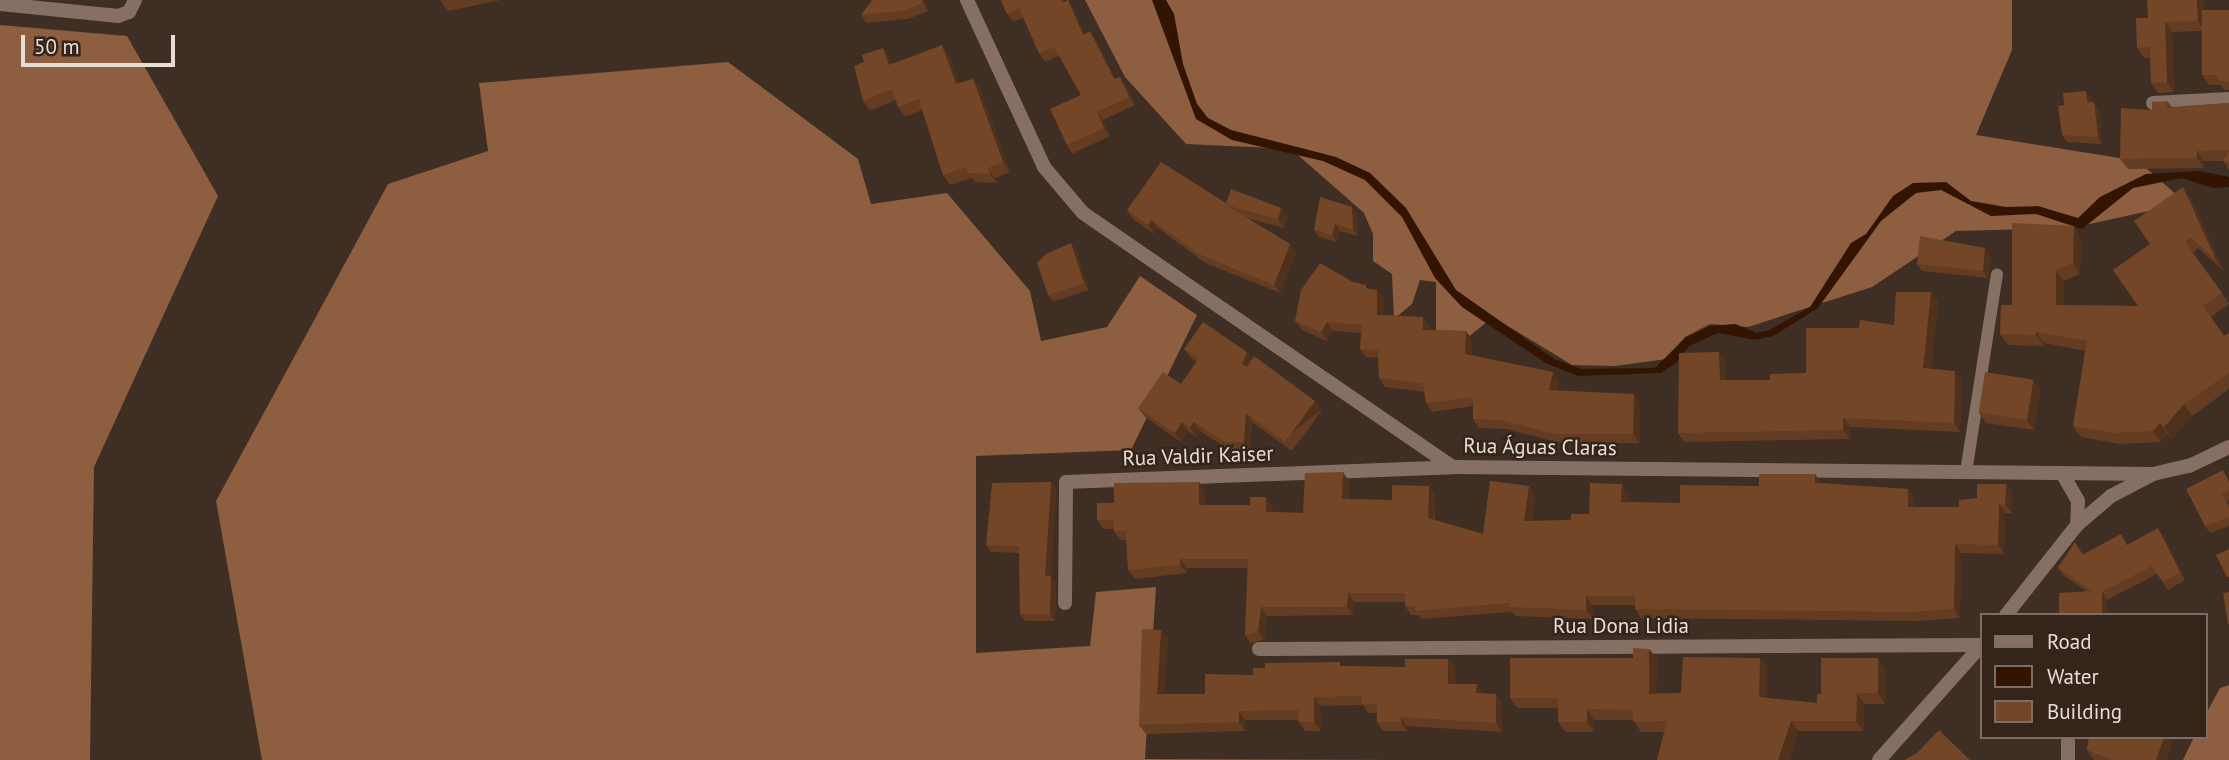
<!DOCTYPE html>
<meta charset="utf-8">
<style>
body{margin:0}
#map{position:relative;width:2229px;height:760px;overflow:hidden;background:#3e2e24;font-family:"PT Sans",sans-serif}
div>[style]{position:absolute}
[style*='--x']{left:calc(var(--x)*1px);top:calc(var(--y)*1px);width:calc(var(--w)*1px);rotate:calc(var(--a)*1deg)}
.forest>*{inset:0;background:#8d5e3f}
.water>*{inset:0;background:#331400}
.service>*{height:12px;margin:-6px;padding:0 6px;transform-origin:6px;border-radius:6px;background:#867063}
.minor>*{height:14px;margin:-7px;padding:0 7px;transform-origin:7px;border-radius:7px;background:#867063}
.wall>*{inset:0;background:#633c22}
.shaded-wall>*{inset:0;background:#50311b;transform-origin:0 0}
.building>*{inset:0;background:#734627;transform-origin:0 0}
span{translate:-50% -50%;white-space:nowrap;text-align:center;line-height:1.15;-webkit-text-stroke:5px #34241a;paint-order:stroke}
.street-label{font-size:21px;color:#e7ddd6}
.legend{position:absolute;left:1980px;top:613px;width:228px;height:126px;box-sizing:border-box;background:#34241a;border:2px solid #7c6e65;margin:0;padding:9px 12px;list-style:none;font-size:21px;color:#e7ddd6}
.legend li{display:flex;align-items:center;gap:14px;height:35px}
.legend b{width:35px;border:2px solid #7c6e65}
.scale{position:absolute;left:21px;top:35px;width:154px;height:32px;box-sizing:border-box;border:4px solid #e7ddd6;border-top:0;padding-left:9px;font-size:21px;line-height:24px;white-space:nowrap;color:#e7ddd6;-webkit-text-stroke:5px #34241a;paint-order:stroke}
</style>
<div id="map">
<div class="forest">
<i style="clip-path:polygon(1085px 0,2012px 0,2012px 50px,1976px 135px,2138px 161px,2186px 203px,2071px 228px,1956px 231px,1872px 287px,1748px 327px,1710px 324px,1685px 337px,1667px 359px,1615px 366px,1572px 365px,1493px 317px,1467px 338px,1436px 332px,1436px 282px,1420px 280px,1412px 304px,1394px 319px,1392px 274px,1373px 261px,1373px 234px,1364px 213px,1291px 149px,1186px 144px,1125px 77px)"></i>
<i style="clip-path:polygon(0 25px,127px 36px,218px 196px,94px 467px,90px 760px,0 760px)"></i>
<i style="clip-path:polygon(728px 62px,858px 159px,871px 204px,947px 193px,1030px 291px,1041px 341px,1107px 327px,1140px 276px,1197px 315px,1131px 450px,976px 456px,976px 653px,1090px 646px,1096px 592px,1156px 587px,1145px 759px,1409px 760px,262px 760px,216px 501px,388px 184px,488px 151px,479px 83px)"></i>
<i style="clip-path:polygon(2229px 685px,2229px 760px,2183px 760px,2194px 737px,2206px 737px,2206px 714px,2220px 688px)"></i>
</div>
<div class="water">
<i style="clip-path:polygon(1152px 0,1166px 0,1174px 14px,1183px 64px,1197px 104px,1208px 118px,1231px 130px,1336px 157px,1370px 173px,1406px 208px,1456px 290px,1554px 359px,1582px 369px,1655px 368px,1685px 338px,1710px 326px,1735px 324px,1757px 333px,1769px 330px,1810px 307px,1851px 243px,1866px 234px,1893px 196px,1913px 183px,1946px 182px,1971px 201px,2006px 207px,2038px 206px,2078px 218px,2100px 197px,2146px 174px,2200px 171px,2229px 177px,2229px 187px,2213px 188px,2182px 178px,2133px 188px,2082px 229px,2036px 214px,1991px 216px,1941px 190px,1916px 193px,1881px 221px,1818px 308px,1773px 336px,1755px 340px,1718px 333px,1689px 346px,1676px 363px,1661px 373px,1578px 376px,1546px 363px,1462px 307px,1435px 278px,1402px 217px,1365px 180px,1323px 161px,1232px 140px,1196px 119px)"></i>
</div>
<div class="service">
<i style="--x:1966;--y:472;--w:200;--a:-81.1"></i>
</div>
<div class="minor">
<i style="--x:967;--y:0;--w:184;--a:65.2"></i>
<i style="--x:1044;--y:167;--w:60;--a:49.7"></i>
<i style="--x:1083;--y:213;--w:449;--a:34.5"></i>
<i style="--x:1453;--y:467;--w:700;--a:0.57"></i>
<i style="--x:0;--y:4;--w:119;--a:5.8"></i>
<i style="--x:118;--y:16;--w:12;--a:-20"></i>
<i style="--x:129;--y:12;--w:13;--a:-63"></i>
<i style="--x:2153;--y:103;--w:76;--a:-3"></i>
<i style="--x:2062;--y:473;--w:32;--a:60"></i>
<i style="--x:2078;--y:501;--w:24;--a:92"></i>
<i style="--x:1065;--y:603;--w:121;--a:-89.5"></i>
<i style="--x:1066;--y:482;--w:387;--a:-2.2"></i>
<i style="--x:2006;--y:615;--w:115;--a:-51.7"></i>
<i style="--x:2077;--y:525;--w:45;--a:-40.5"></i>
<i style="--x:2111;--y:496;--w:47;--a:-27.6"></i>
<i style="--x:2153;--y:474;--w:37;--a:-13"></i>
<i style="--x:2189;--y:466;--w:44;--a:-25.4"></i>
<i style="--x:1259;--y:649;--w:723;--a:-0.32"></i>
<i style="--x:1879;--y:760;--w:154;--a:-48.2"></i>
<i style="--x:2068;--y:760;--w:19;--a:-90"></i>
</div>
<div class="wall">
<i style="clip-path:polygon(440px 0,501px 0,448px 11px)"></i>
<i style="clip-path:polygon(925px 0,928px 11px,908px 19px,866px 23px,861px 15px)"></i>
<i style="clip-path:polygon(1001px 0,1063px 0,1064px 2px,1068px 0,1073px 9px,1085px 34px,1096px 40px,1115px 79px,1126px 85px,1135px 105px,1103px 120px,1110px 136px,1072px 154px,1067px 145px,1081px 95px,1059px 56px,1045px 62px,1039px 53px,1023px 18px,1013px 22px,1007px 14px)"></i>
<i style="clip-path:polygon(2204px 10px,2229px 10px,2229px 90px,2224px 90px,2221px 85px,2209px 85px,2202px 75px,2202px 31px,2172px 32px,2174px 92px,2158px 93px,2151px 83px,2150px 58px,2144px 58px,2137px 48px,2148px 18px)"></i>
<i style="clip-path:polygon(883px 48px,890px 58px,892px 63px,949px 55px,959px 83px,973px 79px,980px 88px,1010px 172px,995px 178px,997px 183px,975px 182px,972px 178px,950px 185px,943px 175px,922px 110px,905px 117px,898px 107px,896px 100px,870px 111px,863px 101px,864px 62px)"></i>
<i style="clip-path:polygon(2086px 91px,2091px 98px,2092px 102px,2094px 102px,2099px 109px,2102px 144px,2067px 142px,2062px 135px,2064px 105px)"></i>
<i style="clip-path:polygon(2167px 101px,2172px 107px,2229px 103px,2229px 170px,2223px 161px,2204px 161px,2204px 168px,2128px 169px,2120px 159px,2152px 110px)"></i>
<i style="clip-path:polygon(2191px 198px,2224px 271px,2198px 248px,2193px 253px,2229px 303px,2229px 304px,2211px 317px,2224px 336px,2229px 333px,2229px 389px,2192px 416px,2172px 439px,2167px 434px,2161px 442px,2121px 444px,2081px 437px,2073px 426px,2085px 351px,2044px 343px,2044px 346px,2008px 345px,2000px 334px,2012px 305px,2081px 237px,2080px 274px,2064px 281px,2064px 305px,2138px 306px)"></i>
<i style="clip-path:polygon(1226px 203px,1281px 208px,1287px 217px,1284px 228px,1246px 218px,1296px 253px,1280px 293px,1205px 263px,1158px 228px,1154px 234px,1133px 219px,1127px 210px)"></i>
<i style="clip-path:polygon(1357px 214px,1358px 236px,1340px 231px,1337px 242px,1319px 237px,1314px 230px)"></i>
<i style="clip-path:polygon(1076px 250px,1089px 290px,1053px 302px,1048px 295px)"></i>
<i style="clip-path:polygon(1990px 255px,1988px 278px,1922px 271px,1917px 264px)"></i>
<i style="clip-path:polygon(1353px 282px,1370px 289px,1377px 290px,1384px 299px,1383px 315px,1423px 317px,1429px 326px,1430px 330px,1466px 331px,1472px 340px,1472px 355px,1559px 381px,1557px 391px,1640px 403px,1640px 443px,1561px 443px,1507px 429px,1479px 428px,1473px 419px,1473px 406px,1432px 412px,1426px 403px,1425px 392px,1385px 387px,1379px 378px,1378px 358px,1366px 357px,1360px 349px,1361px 333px,1333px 331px,1327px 341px,1302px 330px,1295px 321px)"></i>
<i style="clip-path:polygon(1931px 292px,1938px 301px,1931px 369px,1962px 380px,1960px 432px,1850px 427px,1850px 439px,1684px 442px,1678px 433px,1726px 361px,1726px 380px,1770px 380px,1806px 373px,1894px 325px)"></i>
<i style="clip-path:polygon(1184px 349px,1247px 352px,1252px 360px,1322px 410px,1292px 451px,1252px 422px,1250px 451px,1231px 451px,1200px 431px,1196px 437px,1188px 431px,1181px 442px,1145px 417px,1138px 408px,1181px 384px,1196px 362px,1191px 358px)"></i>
<i style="clip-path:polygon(2033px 380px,2040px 390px,2034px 430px,1986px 423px,1979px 413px)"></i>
<i style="clip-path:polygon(2229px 479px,2229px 500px,2227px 501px,2229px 505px,2229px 526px,2210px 533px,2205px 526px)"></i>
<i style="clip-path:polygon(1349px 481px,1349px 499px,1392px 500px,1429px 486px,1435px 495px,1435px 520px,1483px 534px,1529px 486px,1535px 495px,1532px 521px,1571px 520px,1589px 514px,1628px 493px,1628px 502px,1680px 503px,1759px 486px,1821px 483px,1908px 489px,1914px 497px,1914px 507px,1959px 507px,2006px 484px,2012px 493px,2012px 513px,2005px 513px,2004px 554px,1961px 553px,1960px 618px,1917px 621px,1641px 618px,1635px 609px,1635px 605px,1592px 605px,1593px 619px,1515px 616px,1512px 612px,1421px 619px,1418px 615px,1411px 615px,1405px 606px,1405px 602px,1354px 602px,1353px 615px,1267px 616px,1264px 639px,1251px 644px,1245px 635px,1248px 568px,1187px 568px,1187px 573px,1135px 579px,1128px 570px,1126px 540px,1120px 540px,1114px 531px,1114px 529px,1103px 529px,1097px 520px,1114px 503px,1205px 491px,1205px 505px,1273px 506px,1272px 512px,1303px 513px)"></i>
<i style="clip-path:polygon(1051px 482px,1056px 489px,1051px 576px,1056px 583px,1055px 621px,1025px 621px,1020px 614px,1019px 553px,991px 552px,986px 545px)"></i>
<i style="clip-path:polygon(2163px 535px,2185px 580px,2168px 590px,2157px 574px,2107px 600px,2086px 591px,2064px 576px,2058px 568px,2075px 542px,2083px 554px,2128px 545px)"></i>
<i style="clip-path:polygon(1161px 630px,1168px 639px,1164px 694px,1205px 694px,1253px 675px,1344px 666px,1405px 667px,1448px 659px,1455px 668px,1455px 684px,1483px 694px,1496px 694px,1502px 703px,1502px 732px,1407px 726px,1407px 731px,1383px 731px,1377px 722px,1377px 713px,1368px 713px,1363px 705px,1320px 706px,1321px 731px,1305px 731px,1299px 722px,1298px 720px,1245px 720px,1245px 731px,1146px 734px,1139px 725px)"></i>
<i style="clip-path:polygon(1649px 649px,1657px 659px,1656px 693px,1681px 693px,1760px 658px,1767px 668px,1766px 698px,1817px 703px,1821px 694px,1886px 669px,1885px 704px,1864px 704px,1864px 731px,1798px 731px,1789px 760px,1657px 760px,1664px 732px,1641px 732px,1633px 720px,1594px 720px,1594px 732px,1566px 732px,1558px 722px,1558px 708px,1517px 708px,1510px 698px,1633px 658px)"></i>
<i style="clip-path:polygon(2089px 737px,2174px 737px,2167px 760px,2094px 760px,2087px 750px)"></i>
</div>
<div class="shaded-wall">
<i style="clip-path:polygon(922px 0,925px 0,928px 11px,923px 3px)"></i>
<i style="clip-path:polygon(1068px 0,1073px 9px,1089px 43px,1083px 35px)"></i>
<i style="clip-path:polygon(2197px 0,2204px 0,2205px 31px,2198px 21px)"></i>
<i style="clip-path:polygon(2165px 22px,2172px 32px,2174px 92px,2167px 82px)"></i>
<i style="clip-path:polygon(1090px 31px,1096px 40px,1120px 88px,1114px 79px)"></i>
<i style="clip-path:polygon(942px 45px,949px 55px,963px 94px,956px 84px)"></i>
<i style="clip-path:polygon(883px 48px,890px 58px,895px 75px,889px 65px)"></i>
<i style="clip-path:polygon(1120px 77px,1126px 85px,1135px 105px,1129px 97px)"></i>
<i style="clip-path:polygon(973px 79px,980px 88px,1010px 172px,1003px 162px)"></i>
<i style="clip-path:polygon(2086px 91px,2091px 98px,2092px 109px,2087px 102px)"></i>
<i style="clip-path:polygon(2094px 102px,2099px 109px,2102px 144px,2098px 137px)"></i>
<i style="clip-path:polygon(1097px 112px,1103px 120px,1110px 136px,1104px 128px)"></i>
<i style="clip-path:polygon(2197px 151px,2204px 161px,2204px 168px,2197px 158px)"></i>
<i style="clip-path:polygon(988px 168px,995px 178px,997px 183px,990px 174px)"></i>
<i style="clip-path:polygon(2183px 187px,2191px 198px,2224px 271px,2216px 260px)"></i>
<i style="clip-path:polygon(1352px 207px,1357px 214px,1358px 236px,1353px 229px)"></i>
<i style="clip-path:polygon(1281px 208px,1287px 217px,1284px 228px,1278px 219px)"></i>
<i style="clip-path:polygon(1152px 220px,1158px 228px,1154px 234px,1148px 225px)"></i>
<i style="clip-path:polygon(1335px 224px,1340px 231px,1337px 242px,1332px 235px)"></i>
<i style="clip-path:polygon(2074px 226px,2081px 237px,2080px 274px,2073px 263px)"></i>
<i style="clip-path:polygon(1071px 243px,1076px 250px,1089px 290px,1084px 283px)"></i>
<i style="clip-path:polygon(1290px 244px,1296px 253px,1280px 293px,1274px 285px)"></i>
<i style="clip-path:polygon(1985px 248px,1990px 255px,1988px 278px,1983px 271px)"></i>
<i style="clip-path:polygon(2056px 270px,2064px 281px,2064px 317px,2056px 305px)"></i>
<i style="clip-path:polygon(1377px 290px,1384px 299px,1383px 324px,1377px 315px)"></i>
<i style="clip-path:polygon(1931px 292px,1938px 301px,1930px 377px,1923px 368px)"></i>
<i style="clip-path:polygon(1423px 317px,1429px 326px,1430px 339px,1423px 330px)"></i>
<i style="clip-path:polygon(1327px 322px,1333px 331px,1327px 341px,1321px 332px)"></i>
<i style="clip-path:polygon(1466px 331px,1472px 340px,1472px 362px,1465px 354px)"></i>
<i style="clip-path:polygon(2036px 332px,2044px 343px,2044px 346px,2036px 335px)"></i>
<i style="clip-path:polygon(1247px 352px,1253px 361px,1248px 373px,1242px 364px)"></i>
<i style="clip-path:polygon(1719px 352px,1726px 361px,1726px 389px,1720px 380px)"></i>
<i style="clip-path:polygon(1955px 371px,1962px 380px,1960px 432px,1954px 423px)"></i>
<i style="clip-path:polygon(1553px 372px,1559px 381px,1555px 399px,1549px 390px)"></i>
<i style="clip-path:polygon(2033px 380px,2040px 390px,2034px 430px,2027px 420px)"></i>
<i style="clip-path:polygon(1634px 394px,1640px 403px,1640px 443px,1633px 434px)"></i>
<i style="left:1315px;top:401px;width:11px;height:51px;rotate:52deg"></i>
<i style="clip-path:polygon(2184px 404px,2192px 416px,2172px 439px,2164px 427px)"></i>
<i style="clip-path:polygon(1246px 413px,1252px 422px,1250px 451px,1244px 442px)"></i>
<i style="clip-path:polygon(1843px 418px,1850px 427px,1850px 439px,1843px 430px)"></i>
<i style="clip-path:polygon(1182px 422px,1188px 431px,1181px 442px,1175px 433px)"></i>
<i style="clip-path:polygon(1194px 422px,1200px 431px,1196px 437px,1190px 427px)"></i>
<i style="clip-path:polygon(2160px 423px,2167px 434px,2161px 442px,2153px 431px)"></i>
<i style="clip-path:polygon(1343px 472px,1349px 481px,1348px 508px,1342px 499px)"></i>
<i style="clip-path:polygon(1815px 474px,1821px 483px,1821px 492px,1815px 483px)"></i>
<i style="clip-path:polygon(1051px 482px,1056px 489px,1051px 576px,1056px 583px,1055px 621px,1050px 614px,1045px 576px)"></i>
<i style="clip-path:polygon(1199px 482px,1205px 491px,1205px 514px,1199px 505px)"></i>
<i style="clip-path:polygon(1622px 484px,1628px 493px,1627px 511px,1621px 502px)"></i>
<i style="clip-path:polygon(2006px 484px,2012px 493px,2012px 513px,2005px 505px)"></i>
<i style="clip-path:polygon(1429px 486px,1435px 495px,1434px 527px,1428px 518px)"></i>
<i style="clip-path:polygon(1529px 486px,1535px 495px,1531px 529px,1524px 521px)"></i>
<i style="clip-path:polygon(1908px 489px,1914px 497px,1914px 516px,1908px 507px)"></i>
<i style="clip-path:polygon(1266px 497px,1273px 506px,1272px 521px,1266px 512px)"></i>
<i style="clip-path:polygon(1999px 504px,2005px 513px,2004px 554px,1998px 545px)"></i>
<i style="clip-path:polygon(2158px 528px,2163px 535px,2185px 580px,2180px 572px)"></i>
<i style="clip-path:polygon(1955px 544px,1961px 553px,1960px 618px,1954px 609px)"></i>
<i style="clip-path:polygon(1180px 559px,1187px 568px,1187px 573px,1180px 565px)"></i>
<i style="clip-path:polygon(2102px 592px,2107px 600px,2108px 615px,2102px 615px)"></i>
<i style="clip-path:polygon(1348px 593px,1354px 602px,1353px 615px,1347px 607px)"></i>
<i style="clip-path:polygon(1586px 596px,1592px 605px,1593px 619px,1586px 610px)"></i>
<i style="clip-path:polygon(1261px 607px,1267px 616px,1264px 639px,1258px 631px)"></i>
<i style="clip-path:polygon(1161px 630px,1168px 639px,1164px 703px,1157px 694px)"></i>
<i style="clip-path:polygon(1649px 649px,1657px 659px,1656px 704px,1649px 694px)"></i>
<i style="clip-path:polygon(1760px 658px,1767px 668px,1766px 707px,1759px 697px)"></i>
<i style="clip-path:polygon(1878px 658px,1886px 669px,1885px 704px,1878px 693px)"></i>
<i style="clip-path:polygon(1448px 659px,1455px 668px,1454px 693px,1448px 684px)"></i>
<i style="clip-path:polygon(1477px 684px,1483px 693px,1476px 693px)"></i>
<i style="clip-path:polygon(1857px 693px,1864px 704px,1864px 731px,1856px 721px)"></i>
<i style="clip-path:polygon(1496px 694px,1502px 703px,1502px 732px,1496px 723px)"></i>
<i style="clip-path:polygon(1314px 697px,1320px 706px,1321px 731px,1314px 722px)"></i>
<i style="clip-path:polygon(1587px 709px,1594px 720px,1594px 732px,1587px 722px)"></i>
<i style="clip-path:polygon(1239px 711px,1245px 720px,1245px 731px,1239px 722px)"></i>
<i style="clip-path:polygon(1401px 717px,1407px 726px,1407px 731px,1401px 722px)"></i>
<i style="clip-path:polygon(1791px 721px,1798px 731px,1789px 760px,1778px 760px)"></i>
<i style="clip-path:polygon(2164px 737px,2174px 737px,2167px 760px,2156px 760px)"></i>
</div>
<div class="building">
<i style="clip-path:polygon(872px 0,922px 0,923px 3px,902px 11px,861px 15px)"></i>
<i style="clip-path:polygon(1001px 0,1061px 0,1062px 3px,1068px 0,1083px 35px,1090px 31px,1114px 79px,1120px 77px,1129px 97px,1097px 112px,1104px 128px,1067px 145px,1050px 109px,1081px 95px,1054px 47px,1039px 53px,1019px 8px,1007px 14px)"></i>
<i style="clip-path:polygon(2147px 0,2197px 0,2198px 21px,2165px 22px,2167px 82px,2151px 83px,2150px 47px,2137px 48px,2136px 18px,2148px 18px)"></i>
<i style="clip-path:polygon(2202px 10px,2229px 10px,2229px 82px,2218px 80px,2218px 75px,2202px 75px)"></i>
<i style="clip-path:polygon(942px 45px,956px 84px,973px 79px,1003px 162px,988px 168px,990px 174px,968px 173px,966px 167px,943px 175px,919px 99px,898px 107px,892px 89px,863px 101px,854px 66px,864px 62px,862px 55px,883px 48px,889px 65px)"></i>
<i style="clip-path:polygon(2086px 91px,2087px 102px,2094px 102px,2098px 137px,2062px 135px,2058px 106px,2064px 105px,2063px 93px)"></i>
<i style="clip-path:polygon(2167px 101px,2167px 108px,2229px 103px,2229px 150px,2197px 151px,2197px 158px,2120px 159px,2121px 108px,2152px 110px,2152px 102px)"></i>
<i style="clip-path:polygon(2229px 152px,2229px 163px,2223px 161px)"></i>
<i style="clip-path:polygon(1161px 162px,1226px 203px,1231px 189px,1281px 208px,1278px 219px,1226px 205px,1290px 244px,1274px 285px,1199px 254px,1152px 220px,1148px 225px,1127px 210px)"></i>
<i style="clip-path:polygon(2183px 187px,2216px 260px,2190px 237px,2185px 242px,2222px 293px,2203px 306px,2224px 336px,2229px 333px,2229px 373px,2184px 404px,2164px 427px,2160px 423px,2153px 431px,2114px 433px,2073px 426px,2087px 341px,2036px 332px,2036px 335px,2000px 334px,2001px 305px,2012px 305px,2012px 223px,2074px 226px,2073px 263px,2056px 270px,2056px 305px,2138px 306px,2113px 270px,2150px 244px,2134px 221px)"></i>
<i style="clip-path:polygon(1320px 197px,1352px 207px,1353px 229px,1335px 224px,1332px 235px,1314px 230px)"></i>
<i style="clip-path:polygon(1920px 236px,1985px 248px,1983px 271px,1917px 264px)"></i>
<i style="clip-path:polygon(1071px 243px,1084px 283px,1048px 295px,1037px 263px,1046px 254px)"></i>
<i style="clip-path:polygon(1320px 263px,1353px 282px,1366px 285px,1366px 289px,1377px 290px,1377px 315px,1423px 317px,1423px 330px,1466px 331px,1465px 354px,1553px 372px,1549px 390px,1634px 394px,1633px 434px,1555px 434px,1501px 420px,1473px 419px,1473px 397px,1426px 403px,1423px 383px,1379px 378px,1378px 350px,1360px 349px,1362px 325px,1327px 322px,1321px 332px,1295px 321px,1301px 290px)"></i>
<i style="clip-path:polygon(1896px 292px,1931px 292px,1923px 368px,1955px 371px,1954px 423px,1843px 418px,1843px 430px,1678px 433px,1679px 353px,1719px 352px,1720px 380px,1770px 380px,1770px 374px,1806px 373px,1806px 328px,1859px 328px,1860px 320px,1894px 325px)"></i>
<i style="clip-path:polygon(1203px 322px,1247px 352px,1242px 364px,1247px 367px,1254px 356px,1315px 401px,1285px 442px,1246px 413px,1244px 442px,1225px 442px,1194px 422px,1190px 427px,1182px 422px,1175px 433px,1138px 408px,1163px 372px,1181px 384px,1199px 359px,1184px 349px)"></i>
<i style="left:1985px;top:372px;width:49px;height:41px;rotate:9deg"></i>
<i style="clip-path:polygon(2223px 470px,2229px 482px,2229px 490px,2222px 494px,2229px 508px,2229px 517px,2205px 526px,2186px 489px)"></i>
<i style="clip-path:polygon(1343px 472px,1342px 499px,1392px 500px,1392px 485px,1429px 486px,1428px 518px,1483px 534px,1490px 481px,1529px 486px,1524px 521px,1571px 520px,1571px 514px,1589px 514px,1590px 483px,1622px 484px,1621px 502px,1680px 503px,1680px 485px,1759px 486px,1759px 474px,1815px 474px,1815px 483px,1908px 489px,1908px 507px,1959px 507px,1959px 500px,1977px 498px,1977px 484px,2006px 484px,2005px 505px,1999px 504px,1998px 545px,1955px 544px,1954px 609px,1910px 612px,1635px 609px,1635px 596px,1586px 596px,1586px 610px,1509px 607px,1509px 603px,1415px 611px,1415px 606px,1405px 606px,1405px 593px,1348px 593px,1347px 607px,1261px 607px,1258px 631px,1245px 635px,1248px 559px,1180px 559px,1180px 565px,1128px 570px,1126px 531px,1114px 531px,1114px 520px,1097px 520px,1097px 503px,1114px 503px,1114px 483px,1199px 482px,1199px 505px,1250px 505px,1250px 497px,1266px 497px,1266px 512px,1303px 513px,1305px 473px)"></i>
<i style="clip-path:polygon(1051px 482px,1045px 576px,1051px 576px,1050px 614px,1020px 614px,1019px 546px,986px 545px,992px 483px)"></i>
<i style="clip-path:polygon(2158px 528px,2180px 572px,2163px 582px,2152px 566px,2102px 592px,2102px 615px,2059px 615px,2059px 593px,2092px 591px,2058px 568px,2075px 542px,2082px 555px,2121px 534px,2127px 545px)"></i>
<i style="clip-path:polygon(2229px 549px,2229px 577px,2227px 577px,2216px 555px)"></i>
<i style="clip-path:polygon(2229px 592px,2229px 624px,2228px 624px,2223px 593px)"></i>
<i style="clip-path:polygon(1142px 629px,1161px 630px,1157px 694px,1205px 694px,1205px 674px,1253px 675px,1253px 668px,1265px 668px,1265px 663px,1340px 662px,1340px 666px,1405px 667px,1405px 659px,1448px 659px,1448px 684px,1477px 684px,1476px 693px,1496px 694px,1496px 723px,1401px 717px,1401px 722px,1377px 722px,1377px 704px,1362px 704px,1362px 696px,1314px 697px,1314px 722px,1299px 722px,1298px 710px,1239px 711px,1239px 722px,1139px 725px)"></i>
<i style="clip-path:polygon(1633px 648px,1649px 649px,1649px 694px,1681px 693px,1683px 657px,1760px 658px,1759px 697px,1817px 703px,1817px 694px,1821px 694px,1821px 658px,1878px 658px,1878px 693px,1857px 693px,1856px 721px,1791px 721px,1778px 760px,1657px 760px,1667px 721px,1633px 722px,1633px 710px,1587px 709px,1587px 722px,1558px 722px,1558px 698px,1510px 698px,1510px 658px,1633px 658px)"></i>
<i style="clip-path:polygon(1939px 730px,1970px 760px,1904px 760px,1917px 753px)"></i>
<i style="clip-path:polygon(2089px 737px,2164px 737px,2156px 760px,2113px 760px,2087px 750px)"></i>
</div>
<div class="street-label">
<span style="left:1540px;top:447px;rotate:1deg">Rua Águas Claras</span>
<span style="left:1198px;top:456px;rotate:-2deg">Rua Valdir Kaiser</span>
<span style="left:1621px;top:626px">Rua Dona Lidia</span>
</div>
<ul class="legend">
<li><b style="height:9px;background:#867063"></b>Road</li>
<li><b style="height:19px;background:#331400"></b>Water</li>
<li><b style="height:19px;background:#734627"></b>Building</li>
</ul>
<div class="scale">50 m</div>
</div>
